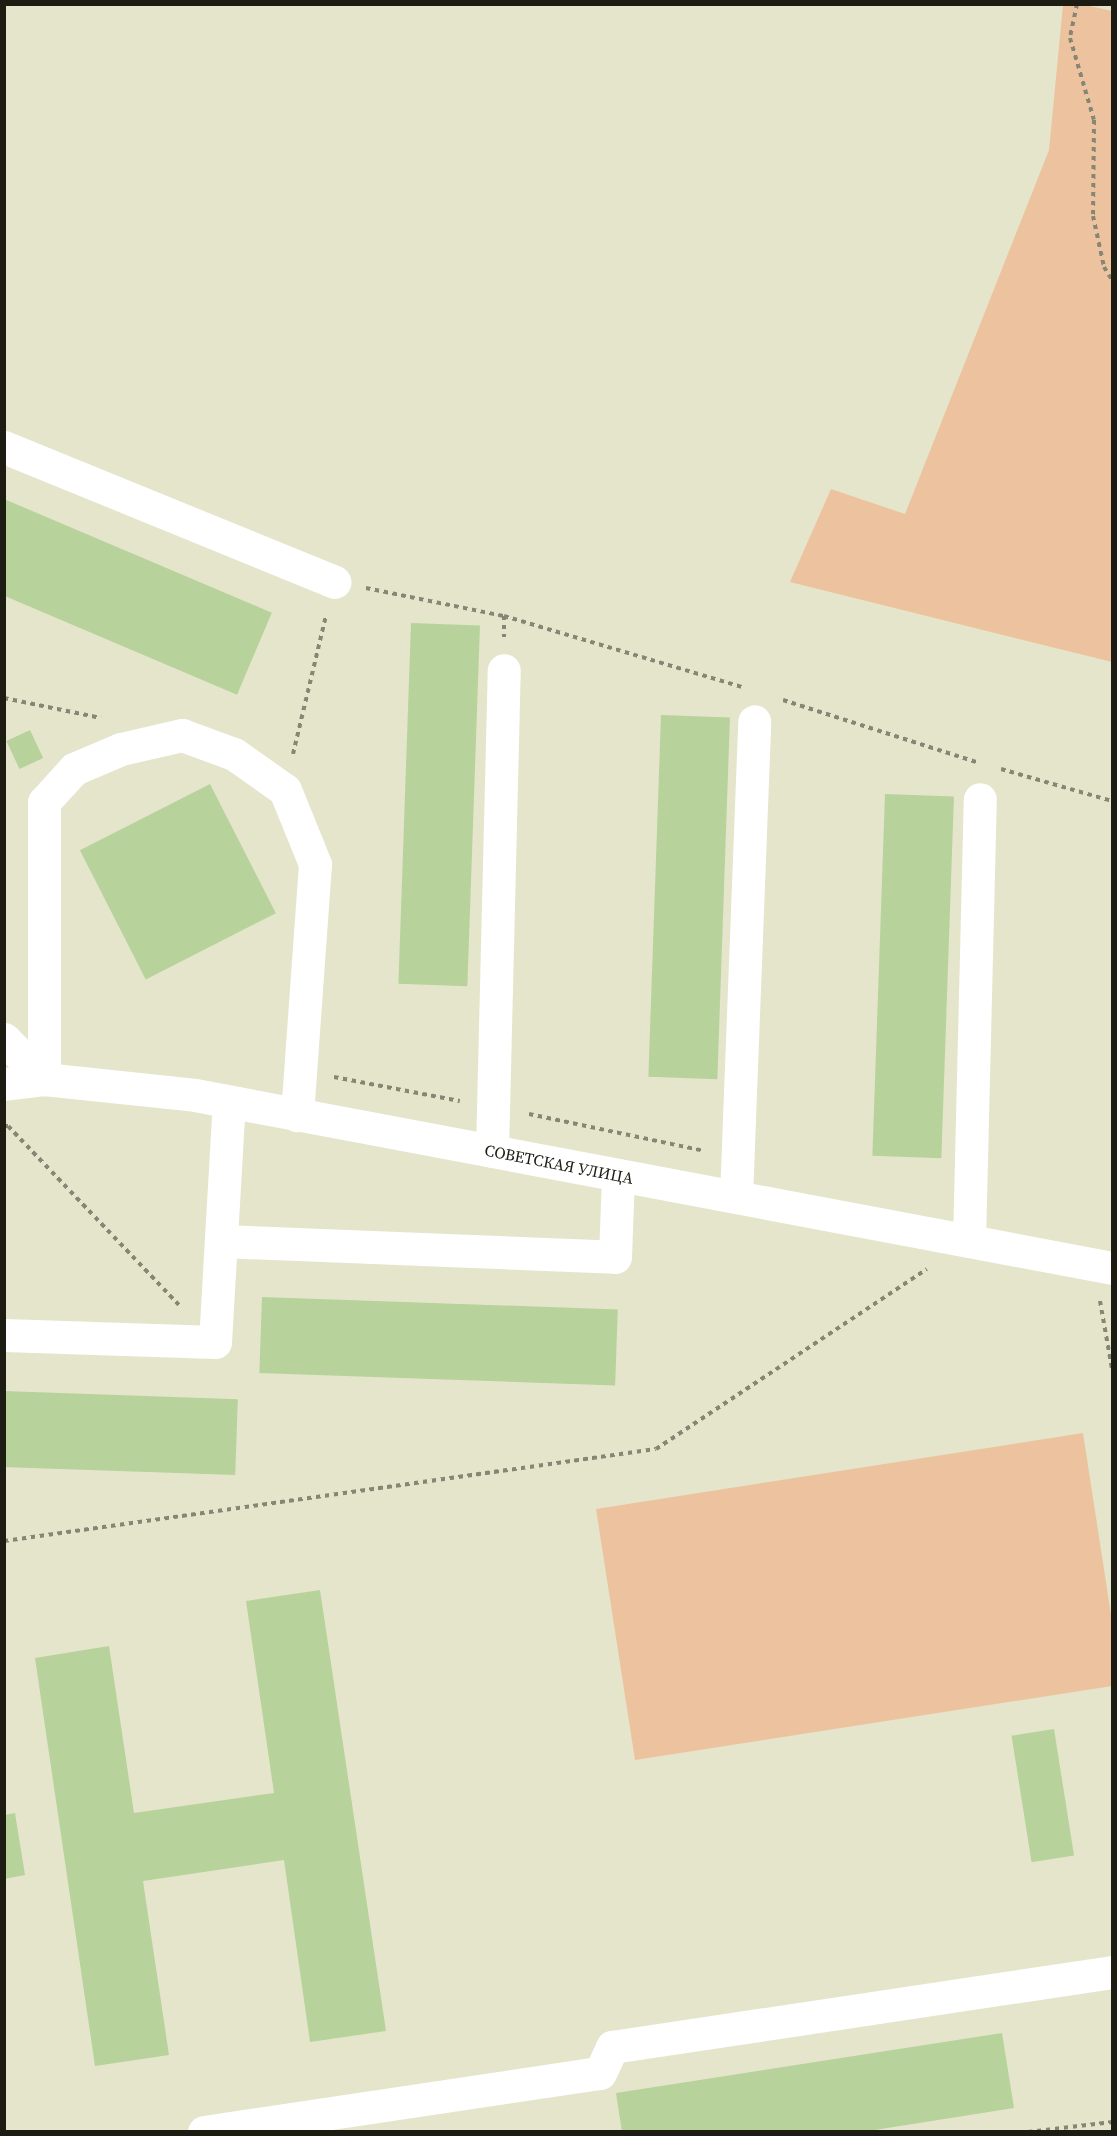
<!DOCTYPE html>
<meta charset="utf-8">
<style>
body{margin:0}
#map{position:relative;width:1117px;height:2136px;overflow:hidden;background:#e5e5cc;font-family:"Source Serif 4",serif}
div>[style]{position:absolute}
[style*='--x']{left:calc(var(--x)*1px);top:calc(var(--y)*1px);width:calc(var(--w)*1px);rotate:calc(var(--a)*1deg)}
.green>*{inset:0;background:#ecc39e}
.building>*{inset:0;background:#b7d39b;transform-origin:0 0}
.path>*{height:4px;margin-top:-2px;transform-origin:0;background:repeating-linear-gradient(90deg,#868675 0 4.5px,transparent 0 9px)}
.minor>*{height:33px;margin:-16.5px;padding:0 16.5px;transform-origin:16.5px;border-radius:16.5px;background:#fff}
span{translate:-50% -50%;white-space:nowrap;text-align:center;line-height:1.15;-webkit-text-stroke:6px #fff;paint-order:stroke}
.street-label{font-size:16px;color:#1c1c13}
.frame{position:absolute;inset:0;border:6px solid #1c1c13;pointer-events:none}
</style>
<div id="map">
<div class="green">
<i style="clip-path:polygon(1063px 5px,1085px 5px,1112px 11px,1112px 662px,790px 582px,831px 489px,905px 514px,1049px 150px)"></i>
<i style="clip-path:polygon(1083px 1433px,1112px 1621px,1112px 1686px,635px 1760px,596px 1509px)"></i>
</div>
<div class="building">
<i style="left:4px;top:499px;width:291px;height:89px;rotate:23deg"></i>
<i style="left:411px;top:623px;width:69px;height:361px;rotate:2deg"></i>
<i style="left:661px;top:715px;width:69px;height:362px;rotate:2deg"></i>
<i style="left:30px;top:730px;width:31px;height:26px;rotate:65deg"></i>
<i style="left:210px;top:784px;width:145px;height:146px;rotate:63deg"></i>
<i style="left:885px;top:794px;width:69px;height:362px;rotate:2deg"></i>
<i style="left:262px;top:1297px;width:356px;height:76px;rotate:2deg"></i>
<i style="left:4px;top:1391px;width:234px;height:76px;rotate:2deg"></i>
<i style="clip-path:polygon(320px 1590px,386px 2031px,310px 2042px,284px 1860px,143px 1881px,169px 2055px,95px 2066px,35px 1658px,109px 1646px,134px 1813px,274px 1793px,246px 1601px)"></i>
<i style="left:1054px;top:1729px;width:128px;height:43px;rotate:81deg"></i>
<i style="clip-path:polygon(15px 1813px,25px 1875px,4px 1879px,4px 1815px)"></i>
<i style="clip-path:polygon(1002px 2033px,1014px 2108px,862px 2132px,622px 2132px,616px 2093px)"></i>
</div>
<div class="path">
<i style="--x:1077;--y:4;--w:35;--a:102"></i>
<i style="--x:1070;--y:38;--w:85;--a:73.7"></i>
<i style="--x:1094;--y:120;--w:96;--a:90.6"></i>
<i style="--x:1093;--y:216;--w:52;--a:77.8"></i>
<i style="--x:1104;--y:267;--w:15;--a:58"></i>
<i style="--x:366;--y:588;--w:141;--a:11.5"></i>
<i style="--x:504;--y:616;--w:248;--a:16.6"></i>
<i style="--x:504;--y:616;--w:21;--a:90"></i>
<i style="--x:4;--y:698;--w:99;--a:11.7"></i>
<i style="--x:783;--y:700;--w:206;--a:17.8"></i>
<i style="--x:293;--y:754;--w:143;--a:-76.6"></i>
<i style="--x:1001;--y:769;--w:116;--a:16.1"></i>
<i style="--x:334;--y:1077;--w:128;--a:10.8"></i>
<i style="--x:529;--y:1114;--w:179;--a:11.9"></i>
<i style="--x:4;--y:1126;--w:4;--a:0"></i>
<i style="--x:8;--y:1126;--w:248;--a:46.3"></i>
<i style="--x:1100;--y:1301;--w:69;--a:80"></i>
<i style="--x:4;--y:1541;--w:658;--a:-8.03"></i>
<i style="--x:656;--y:1449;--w:325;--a:-33.6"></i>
<i style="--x:1028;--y:2132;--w:85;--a:-6.8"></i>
</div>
<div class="minor">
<i style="--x:4;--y:447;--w:357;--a:22.2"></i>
<i style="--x:4;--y:1039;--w:57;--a:45"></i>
<i style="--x:44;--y:1079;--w:277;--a:-90"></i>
<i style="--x:44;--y:802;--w:45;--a:-47.7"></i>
<i style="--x:74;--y:769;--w:51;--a:-23.1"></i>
<i style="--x:121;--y:749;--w:63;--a:-12.9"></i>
<i style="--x:182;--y:735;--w:55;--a:20.1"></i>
<i style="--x:234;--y:754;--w:62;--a:35.2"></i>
<i style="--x:285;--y:790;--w:80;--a:67.9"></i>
<i style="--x:315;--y:864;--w:252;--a:94.1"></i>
<i style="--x:4;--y:1084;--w:40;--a:-7.1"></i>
<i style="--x:44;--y:1079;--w:152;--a:6"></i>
<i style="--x:195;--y:1095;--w:933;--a:10.68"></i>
<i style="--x:492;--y:1151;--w:481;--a:-88.6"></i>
<i style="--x:736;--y:1197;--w:476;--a:-87.8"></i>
<i style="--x:221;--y:1241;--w:394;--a:2.3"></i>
<i style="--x:615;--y:1257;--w:82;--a:-87.9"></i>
<i style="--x:969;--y:1241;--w:442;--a:-88.6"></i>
<i style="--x:4;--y:1335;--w:211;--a:1.9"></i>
<i style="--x:215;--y:1342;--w:240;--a:-86.7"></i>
<i style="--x:204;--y:2132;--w:400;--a:-8.5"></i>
<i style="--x:600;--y:2073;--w:29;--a:-65"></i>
<i style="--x:612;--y:2047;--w:506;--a:-8.53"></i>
</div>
<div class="street-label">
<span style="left:559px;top:1164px;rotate:11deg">СОВЕТСКАЯ УЛИЦА</span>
</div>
<div class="frame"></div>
</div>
